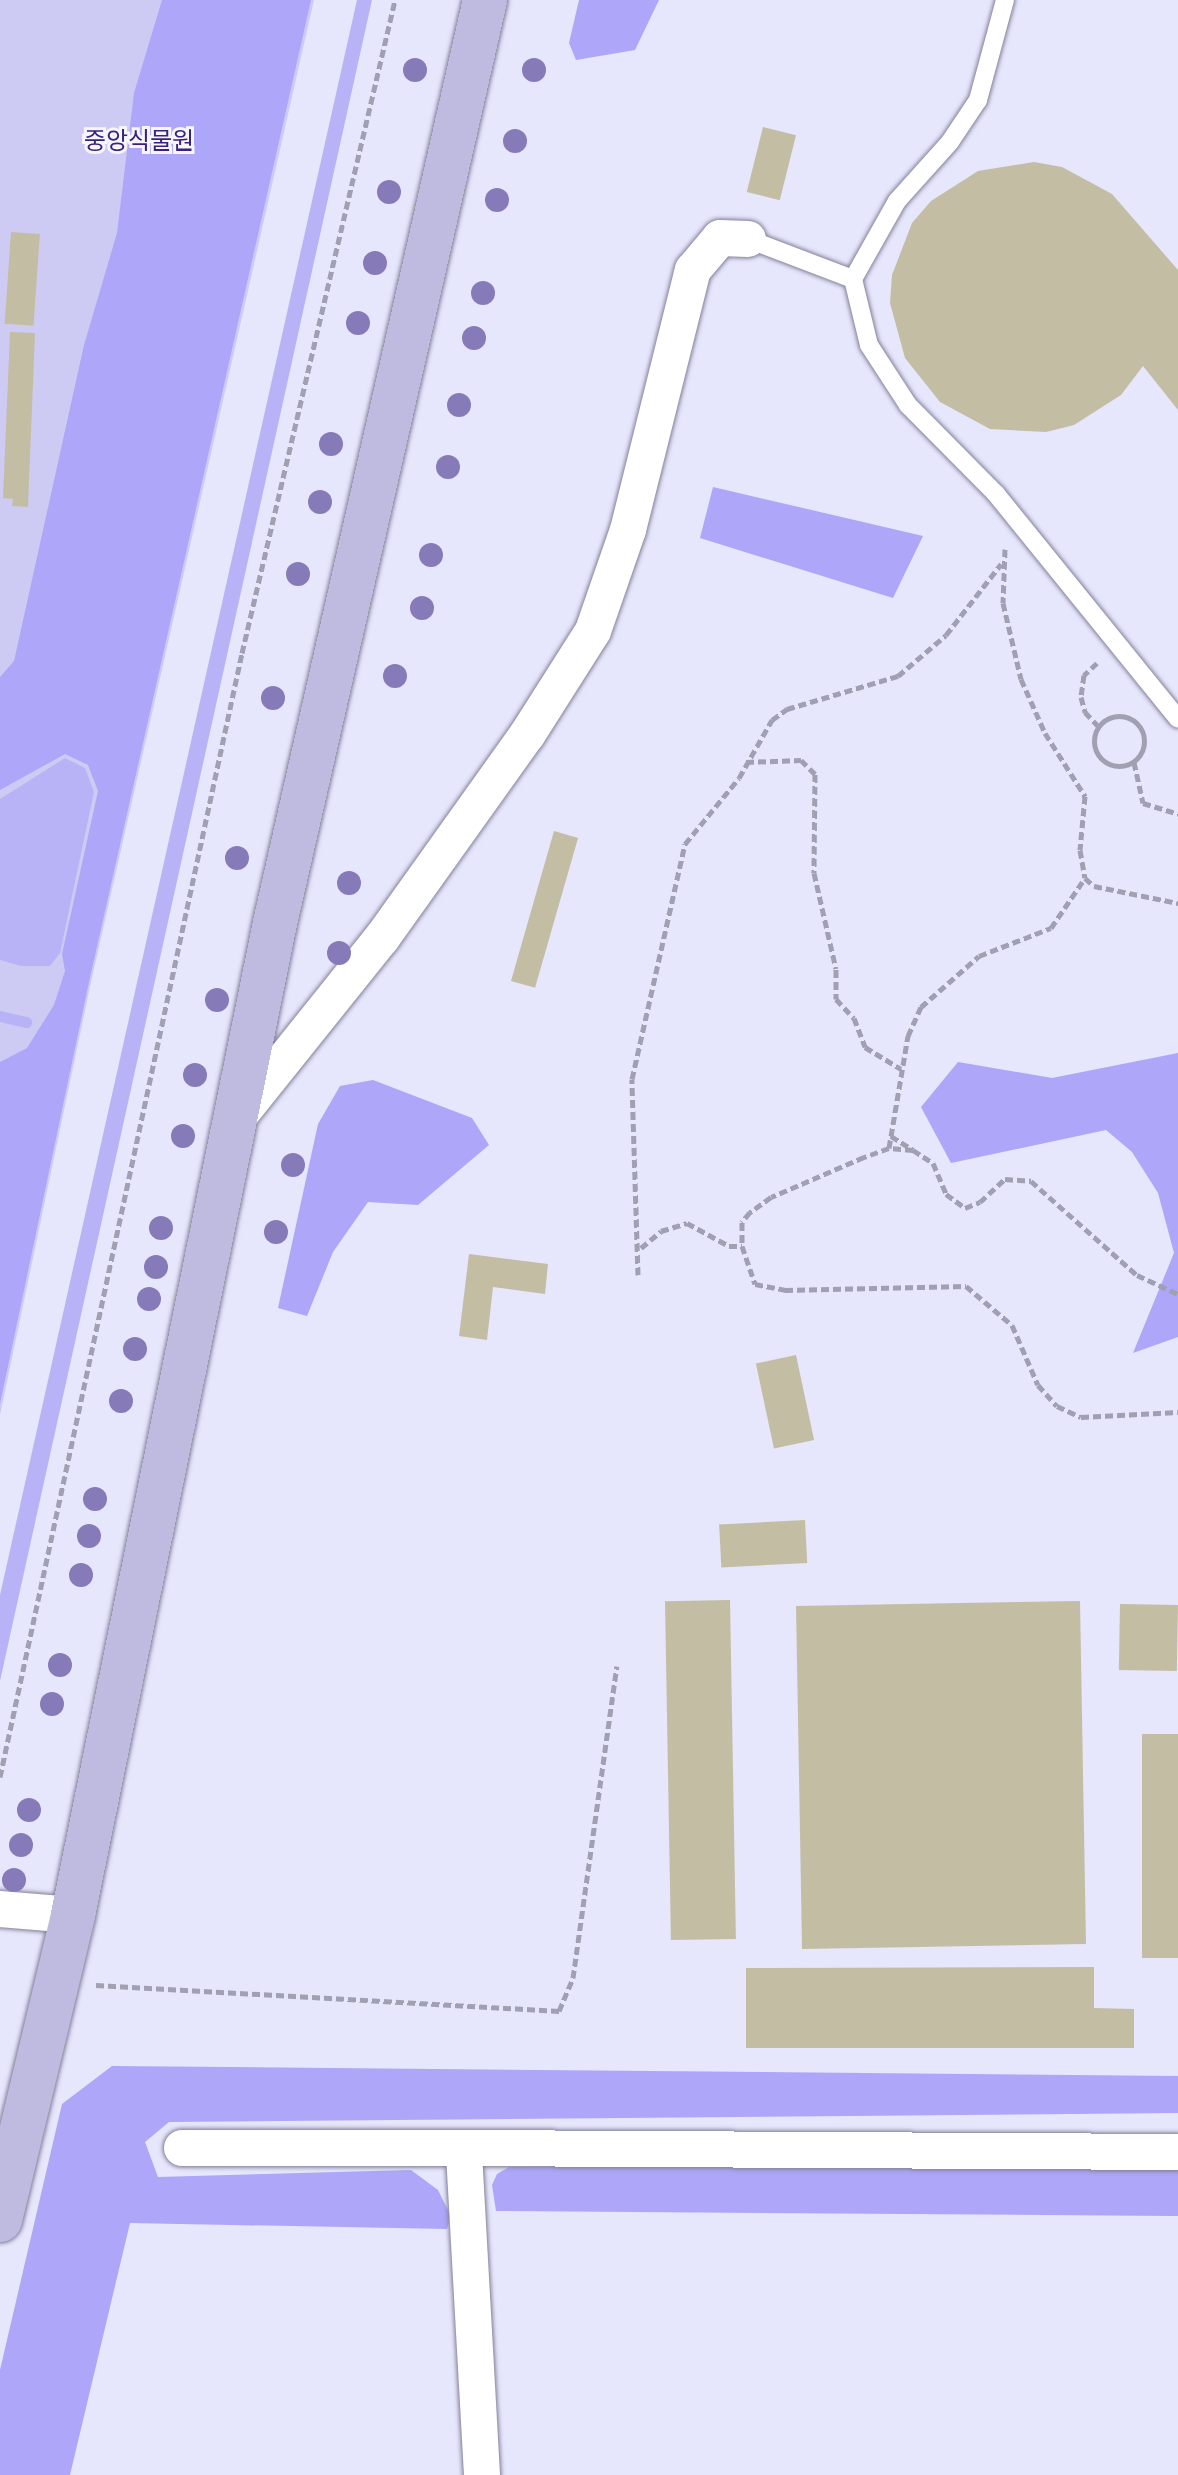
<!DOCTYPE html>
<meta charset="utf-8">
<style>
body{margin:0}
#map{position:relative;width:1178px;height:2475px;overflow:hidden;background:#e6e6fc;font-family:Barlow,"Noto Sans KR",sans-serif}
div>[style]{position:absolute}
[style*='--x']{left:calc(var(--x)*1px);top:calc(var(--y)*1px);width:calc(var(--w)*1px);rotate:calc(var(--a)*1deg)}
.green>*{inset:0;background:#cdcbf4}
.forest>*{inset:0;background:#ada6f9}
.water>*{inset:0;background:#b8b3f6}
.stream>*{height:11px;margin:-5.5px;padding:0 5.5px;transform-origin:5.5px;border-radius:5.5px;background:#b8b3f6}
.building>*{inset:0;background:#c3bea3;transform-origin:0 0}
.path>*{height:5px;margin-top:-2.5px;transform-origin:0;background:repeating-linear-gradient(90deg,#a0a0b2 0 8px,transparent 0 12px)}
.path>.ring{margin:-2.5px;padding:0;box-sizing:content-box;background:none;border:5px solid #a0a0b2;border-radius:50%}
.roads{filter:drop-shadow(0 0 2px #82819a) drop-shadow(0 0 2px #82819a)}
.lane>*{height:18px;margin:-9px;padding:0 9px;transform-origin:9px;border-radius:9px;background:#fff}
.street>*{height:36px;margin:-18px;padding:0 18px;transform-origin:18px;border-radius:18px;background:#fff}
.primary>*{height:44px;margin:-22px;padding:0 22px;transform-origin:22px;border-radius:22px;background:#bebae0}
.trees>*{width:24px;height:24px;margin:-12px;border-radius:50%;background:#877ab8}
span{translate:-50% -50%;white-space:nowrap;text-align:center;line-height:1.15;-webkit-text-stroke:6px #f5f5fa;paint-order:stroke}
.park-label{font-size:24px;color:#392180}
</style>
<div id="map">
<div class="green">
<i style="clip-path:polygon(0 0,314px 0,91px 982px,0 1415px)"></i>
</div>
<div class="forest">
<i style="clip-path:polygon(162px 0,311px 0,89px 982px,0 1404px,0 1062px,27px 1048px,54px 1005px,65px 971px,62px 954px,98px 791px,88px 765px,65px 754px,0 790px,0 677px,14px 661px,84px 345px,117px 233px,134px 93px)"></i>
<i style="clip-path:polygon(579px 0,659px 0,635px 50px,576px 60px,569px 43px)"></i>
<i style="clip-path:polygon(713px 487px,923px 536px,893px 598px,700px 538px)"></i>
<i style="clip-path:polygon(1178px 1053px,1178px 1337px,1133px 1353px,1174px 1253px,1158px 1193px,1132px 1152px,1106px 1130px,951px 1163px,921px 1107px,958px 1062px,1052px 1078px)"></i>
<i style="clip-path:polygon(373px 1080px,472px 1118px,489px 1145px,418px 1205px,368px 1202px,333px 1252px,307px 1316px,278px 1308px,318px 1124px,340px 1086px)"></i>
<i style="clip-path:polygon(112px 2066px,1178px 2076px,1178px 2113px,169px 2122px,145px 2142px,158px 2177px,411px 2170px,438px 2190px,451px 2216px,447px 2229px,130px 2223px,70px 2475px,0 2475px,0 2370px,62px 2104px)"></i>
<i style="clip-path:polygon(1162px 2157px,1178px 2162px,1178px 2216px,496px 2211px,492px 2185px,497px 2174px,509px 2167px)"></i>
</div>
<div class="water">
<i style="clip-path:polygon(357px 0,372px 0,0 1681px,0 1595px)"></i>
<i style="clip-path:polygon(65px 758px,85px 768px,94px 792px,60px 953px,50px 966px,21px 966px,0 960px,0 799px)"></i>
</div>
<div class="stream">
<i style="--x:0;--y:1016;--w:27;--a:13"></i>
</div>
<div class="building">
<i style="left:763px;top:127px;width:34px;height:67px;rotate:14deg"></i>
<i style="clip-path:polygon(1034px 162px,1062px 167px,1112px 194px,1178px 270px,1178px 410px,1143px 366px,1121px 395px,1074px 425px,1046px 432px,990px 429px,940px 402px,905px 358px,890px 303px,892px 275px,912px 223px,931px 201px,978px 171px)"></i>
<i style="left:11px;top:232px;width:29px;height:92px;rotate:4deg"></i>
<i style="clip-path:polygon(10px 332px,35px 333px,28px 507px,12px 506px,13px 499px,3px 498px)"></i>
<i style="left:554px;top:831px;width:25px;height:156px;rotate:16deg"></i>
<i style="clip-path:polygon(469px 1254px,548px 1264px,545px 1294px,493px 1287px,487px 1340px,459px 1336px)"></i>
<i style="left:796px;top:1355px;width:87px;height:41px;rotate:78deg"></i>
<i style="left:805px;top:1520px;width:43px;height:86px;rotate:87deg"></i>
<i style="left:730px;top:1600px;width:339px;height:65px;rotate:89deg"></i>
<i style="left:1080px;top:1601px;width:343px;height:284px;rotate:89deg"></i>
<i style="left:1120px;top:1604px;width:58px;height:66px;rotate:1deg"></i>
<i style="left:1142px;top:1734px;width:36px;height:224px"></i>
<i style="clip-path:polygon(1094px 1967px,1094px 2008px,1134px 2009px,1134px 2048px,746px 2048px,746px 1968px)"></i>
</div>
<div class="path">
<i style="--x:1005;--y:549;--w:54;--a:92.1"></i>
<i style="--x:1003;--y:603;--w:78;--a:76.7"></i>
<i style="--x:1021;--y:679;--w:59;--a:66"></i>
<i style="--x:1045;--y:733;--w:75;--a:57.6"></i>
<i style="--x:1085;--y:796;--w:54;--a:95.3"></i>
<i style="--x:1080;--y:850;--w:28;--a:80"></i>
<i style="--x:1085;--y:878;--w:12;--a:42"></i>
<i style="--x:1094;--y:886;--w:86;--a:11.4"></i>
<i style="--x:1097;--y:663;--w:18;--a:137"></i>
<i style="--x:1084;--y:675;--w:22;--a:98"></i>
<i style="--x:1081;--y:697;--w:16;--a:75"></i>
<i style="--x:1085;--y:712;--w:19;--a:47"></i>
<i class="ring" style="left:1094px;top:716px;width:45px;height:45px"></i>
<i style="--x:746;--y:762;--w:55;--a:-2.1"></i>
<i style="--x:801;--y:760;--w:20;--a:45"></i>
<i style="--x:815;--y:774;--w:99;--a:90.6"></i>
<i style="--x:814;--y:873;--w:98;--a:77.1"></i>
<i style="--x:836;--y:969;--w:30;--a:90"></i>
<i style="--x:836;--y:999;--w:26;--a:47"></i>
<i style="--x:854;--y:1018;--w:31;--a:69"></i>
<i style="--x:865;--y:1047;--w:42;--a:31.4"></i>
<i style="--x:1134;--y:762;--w:42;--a:77.6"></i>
<i style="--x:1143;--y:803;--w:37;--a:17"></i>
<i style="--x:891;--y:1136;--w:26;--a:32"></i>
<i style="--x:913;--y:1150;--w:24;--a:-175"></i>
<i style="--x:889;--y:1148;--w:27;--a:160"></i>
<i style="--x:864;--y:1157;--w:101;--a:156.7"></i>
<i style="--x:771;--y:1197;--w:26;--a:144"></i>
<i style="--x:750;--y:1212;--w:13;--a:129"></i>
<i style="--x:742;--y:1222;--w:24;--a:90"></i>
<i style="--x:742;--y:1246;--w:40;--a:71.1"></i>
<i style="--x:755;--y:1284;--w:31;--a:11"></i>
<i style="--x:785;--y:1290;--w:181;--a:-1.3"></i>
<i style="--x:966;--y:1286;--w:60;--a:40.3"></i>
<i style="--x:1012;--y:1325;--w:65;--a:66.6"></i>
<i style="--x:1038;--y:1385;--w:28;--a:48"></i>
<i style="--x:1057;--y:1406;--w:26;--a:25"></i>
<i style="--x:1081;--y:1417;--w:97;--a:-3"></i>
<i style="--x:889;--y:1148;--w:114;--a:-80.4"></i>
<i style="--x:908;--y:1036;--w:32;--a:-66"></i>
<i style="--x:921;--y:1007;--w:77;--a:-41.3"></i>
<i style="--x:979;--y:956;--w:77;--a:-21.3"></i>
<i style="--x:1051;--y:928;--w:60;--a:-55.8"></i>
<i style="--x:913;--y:1150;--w:24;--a:33"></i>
<i style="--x:933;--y:1163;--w:34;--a:67"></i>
<i style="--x:946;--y:1194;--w:24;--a:36"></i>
<i style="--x:965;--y:1208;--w:16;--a:-22"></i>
<i style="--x:980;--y:1202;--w:34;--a:-43"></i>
<i style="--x:1005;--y:1179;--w:26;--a:4"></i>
<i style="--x:1031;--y:1181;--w:142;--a:41.6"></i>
<i style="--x:1137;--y:1275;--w:45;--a:24.9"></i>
<i style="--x:641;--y:1248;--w:26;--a:-40"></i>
<i style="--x:661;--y:1231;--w:27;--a:-17"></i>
<i style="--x:687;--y:1223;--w:48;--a:28.7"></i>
<i style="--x:729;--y:1246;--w:13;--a:0"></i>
<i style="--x:638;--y:1275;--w:196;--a:-91.8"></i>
<i style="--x:632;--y:1079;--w:241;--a:-77.3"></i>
<i style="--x:685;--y:844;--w:85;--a:-50.7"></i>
<i style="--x:739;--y:778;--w:67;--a:-60.4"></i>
<i style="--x:772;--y:720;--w:19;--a:-36"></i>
<i style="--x:787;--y:709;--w:116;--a:-16.6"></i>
<i style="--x:898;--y:676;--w:63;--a:-40.5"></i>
<i style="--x:946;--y:635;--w:90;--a:-52.2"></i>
<i style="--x:0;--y:1777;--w:1150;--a:-77.85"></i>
<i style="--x:242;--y:653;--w:671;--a:-76.81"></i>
<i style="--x:96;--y:1985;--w:464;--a:3.2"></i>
<i style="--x:559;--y:2011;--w:36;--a:-67"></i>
<i style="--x:573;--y:1978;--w:315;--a:-82"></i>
</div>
<div class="roads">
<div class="lane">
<i style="--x:1005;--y:0;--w:104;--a:105.1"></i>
<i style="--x:978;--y:100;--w:50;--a:123.7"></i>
<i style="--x:950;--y:142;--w:79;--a:131.9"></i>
<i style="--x:897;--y:201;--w:90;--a:119.4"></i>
<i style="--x:853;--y:279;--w:68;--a:76.4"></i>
<i style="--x:869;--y:345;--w:72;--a:57"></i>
<i style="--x:908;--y:405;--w:125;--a:45.3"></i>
<i style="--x:996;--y:494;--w:289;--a:51"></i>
<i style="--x:748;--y:239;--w:112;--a:20.9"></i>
</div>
<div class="street">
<i style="--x:236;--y:1120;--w:233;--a:-51.3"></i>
<i style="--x:382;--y:938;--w:249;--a:-54.5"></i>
<i style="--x:527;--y:735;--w:123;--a:-57.6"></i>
<i style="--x:593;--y:631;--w:107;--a:-70.9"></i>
<i style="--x:628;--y:530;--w:268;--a:-76"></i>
<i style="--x:693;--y:270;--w:42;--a:-49.8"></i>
<i style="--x:720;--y:238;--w:28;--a:2"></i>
<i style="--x:0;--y:1909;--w:73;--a:4.7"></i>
<i style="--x:182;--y:2148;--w:282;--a:0"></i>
<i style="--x:482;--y:2475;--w:327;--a:-93.2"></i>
<i style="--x:464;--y:2148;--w:714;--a:0.32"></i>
</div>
<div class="primary">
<i style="--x:0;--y:2220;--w:314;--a:-76.5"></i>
<i style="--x:73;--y:1915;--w:1012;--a:-78.49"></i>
<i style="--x:275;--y:923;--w:947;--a:-77.18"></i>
</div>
</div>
<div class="trees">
<i style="left:415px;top:70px"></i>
<i style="left:534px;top:70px"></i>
<i style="left:515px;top:141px"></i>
<i style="left:389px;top:192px"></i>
<i style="left:497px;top:200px"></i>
<i style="left:375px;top:263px"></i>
<i style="left:483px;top:293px"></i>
<i style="left:358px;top:323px"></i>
<i style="left:474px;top:338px"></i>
<i style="left:459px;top:405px"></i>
<i style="left:331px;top:444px"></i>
<i style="left:448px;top:467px"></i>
<i style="left:320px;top:502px"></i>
<i style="left:431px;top:555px"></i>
<i style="left:298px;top:574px"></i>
<i style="left:422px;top:608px"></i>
<i style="left:395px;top:676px"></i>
<i style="left:273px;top:698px"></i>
<i style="left:237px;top:858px"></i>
<i style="left:349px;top:883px"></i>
<i style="left:339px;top:953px"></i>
<i style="left:217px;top:1000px"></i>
<i style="left:195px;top:1075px"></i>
<i style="left:183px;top:1136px"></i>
<i style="left:293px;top:1165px"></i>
<i style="left:161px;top:1228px"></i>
<i style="left:276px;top:1232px"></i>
<i style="left:156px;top:1267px"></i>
<i style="left:149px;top:1299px"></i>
<i style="left:135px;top:1349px"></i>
<i style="left:121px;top:1401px"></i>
<i style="left:95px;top:1499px"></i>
<i style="left:89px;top:1536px"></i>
<i style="left:81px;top:1575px"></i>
<i style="left:60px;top:1665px"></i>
<i style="left:52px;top:1704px"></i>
<i style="left:29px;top:1810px"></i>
<i style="left:21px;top:1845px"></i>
<i style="left:14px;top:1880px"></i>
</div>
<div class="park-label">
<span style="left:139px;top:140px">중앙식물원</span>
</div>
</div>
